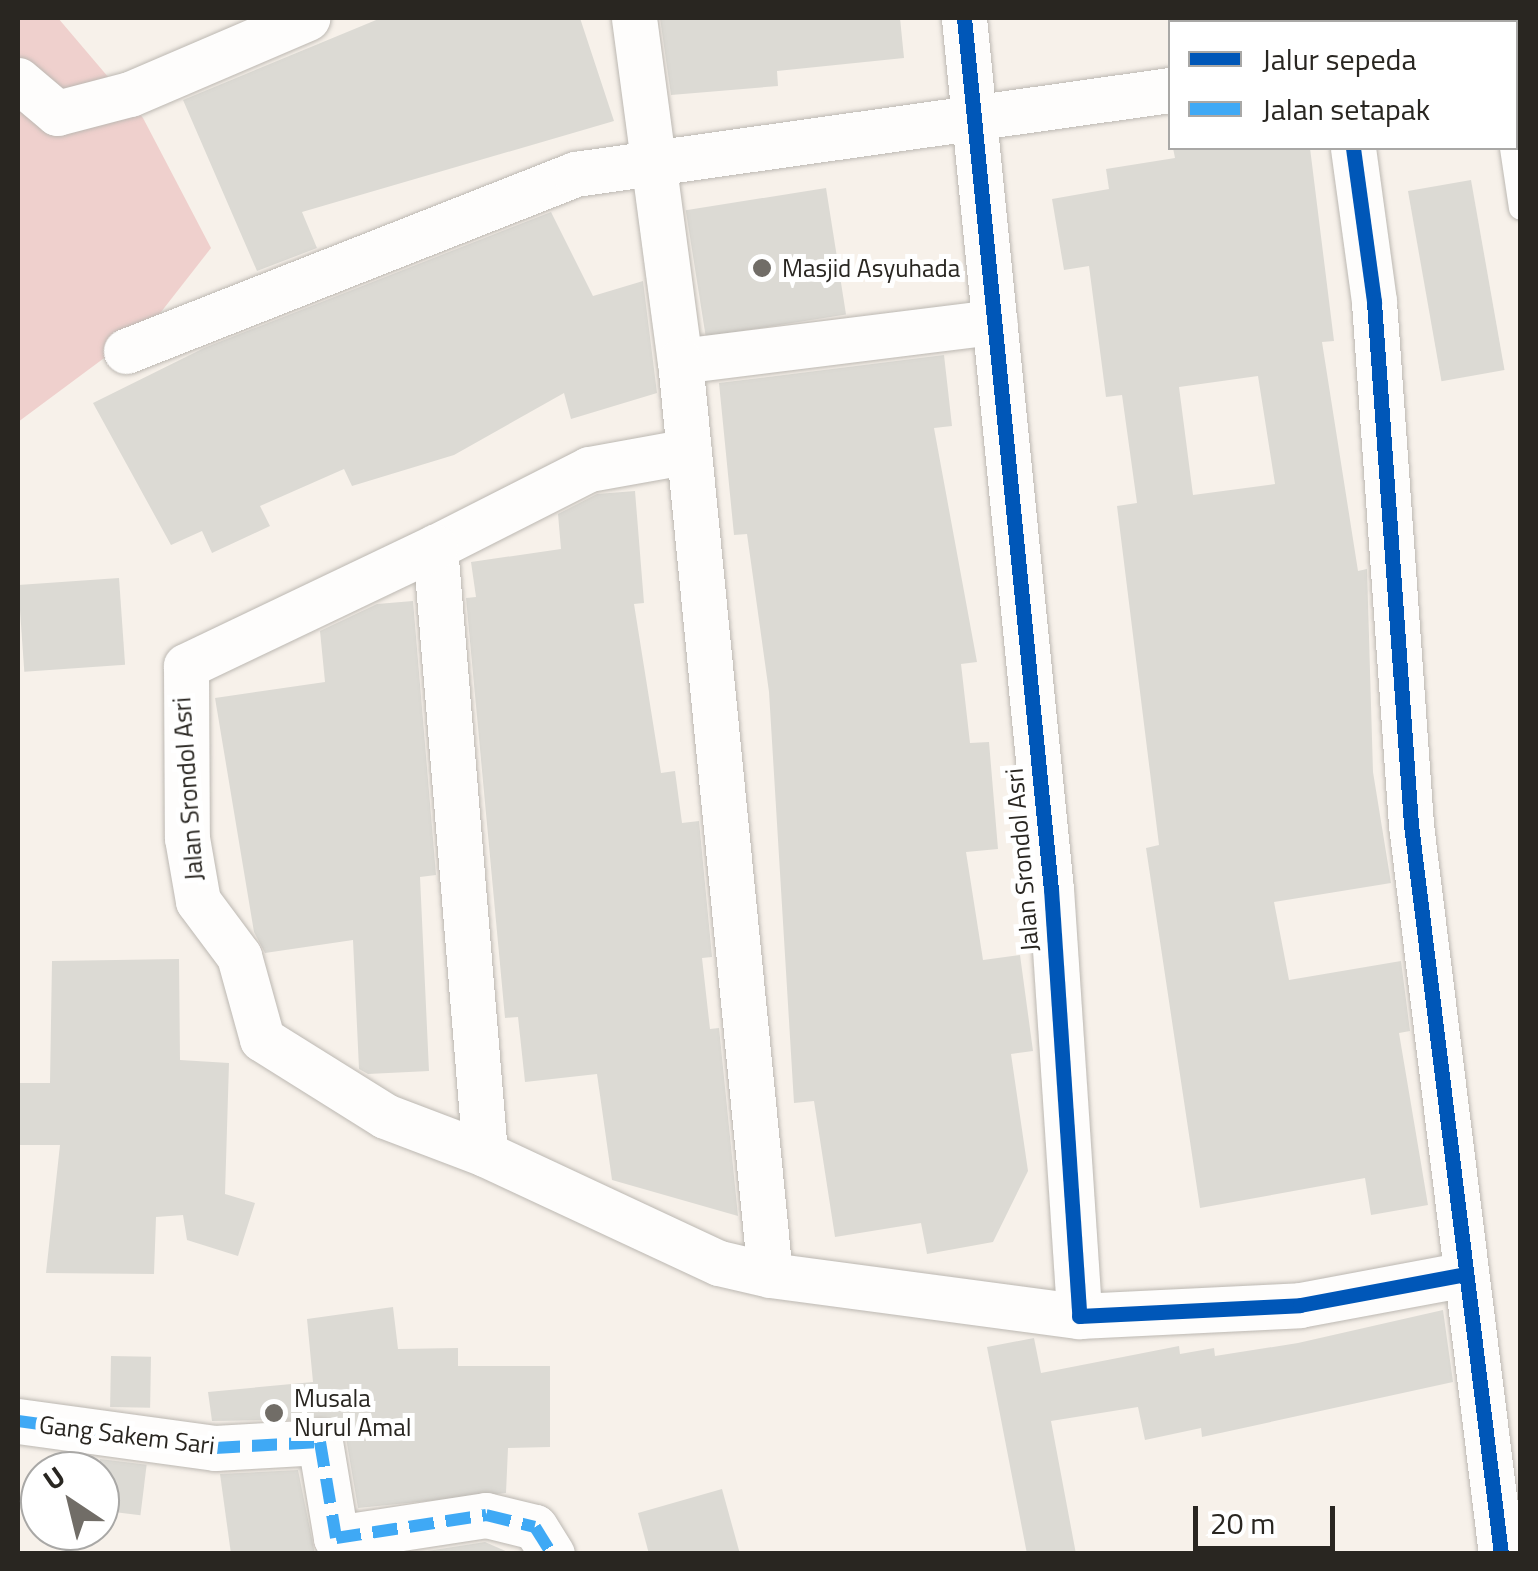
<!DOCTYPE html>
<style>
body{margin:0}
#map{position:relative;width:1538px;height:1571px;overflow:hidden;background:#f7f1ea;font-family:"Titillium Web",sans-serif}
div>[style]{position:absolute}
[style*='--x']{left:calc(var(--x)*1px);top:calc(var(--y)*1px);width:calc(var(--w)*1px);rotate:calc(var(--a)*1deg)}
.green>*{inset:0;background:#efd0cd}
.building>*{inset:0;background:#dcdad4;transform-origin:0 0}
.roads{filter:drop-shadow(0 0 2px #bcb8b2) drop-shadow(0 0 2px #bcb8b2)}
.service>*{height:22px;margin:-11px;padding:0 11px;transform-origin:11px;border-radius:11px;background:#fefdfc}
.minor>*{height:45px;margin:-22.5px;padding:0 22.5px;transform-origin:22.5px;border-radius:22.5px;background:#fefdfc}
.quiet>*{height:12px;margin-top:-6px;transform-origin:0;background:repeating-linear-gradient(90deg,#3fa9f5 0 25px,transparent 0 37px)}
.cycleway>*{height:15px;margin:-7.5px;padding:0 7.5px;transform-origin:7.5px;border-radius:7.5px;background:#0057b8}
.dots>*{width:28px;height:28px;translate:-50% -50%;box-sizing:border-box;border:5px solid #fff;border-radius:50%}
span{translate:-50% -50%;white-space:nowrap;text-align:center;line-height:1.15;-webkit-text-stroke:10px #fff;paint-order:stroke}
.poi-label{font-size:25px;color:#292621}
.left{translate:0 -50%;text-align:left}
.street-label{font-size:25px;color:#292621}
.frame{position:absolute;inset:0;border:20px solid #292621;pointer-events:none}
.legend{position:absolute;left:1168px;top:20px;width:350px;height:130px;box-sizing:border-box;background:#fff;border:2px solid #a9a8a6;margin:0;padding:12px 18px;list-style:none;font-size:30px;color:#292621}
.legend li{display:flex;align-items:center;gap:20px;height:50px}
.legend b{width:50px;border:2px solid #a9a8a6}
.north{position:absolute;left:20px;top:1451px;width:100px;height:100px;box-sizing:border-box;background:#fff;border:2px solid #a9a8a6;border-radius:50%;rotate:325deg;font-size:28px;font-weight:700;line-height:40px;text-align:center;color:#292621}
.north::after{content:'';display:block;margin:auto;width:35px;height:45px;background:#716d67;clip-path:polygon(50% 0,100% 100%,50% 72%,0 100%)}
.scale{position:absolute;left:1193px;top:1506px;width:142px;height:45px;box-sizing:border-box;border:5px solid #292621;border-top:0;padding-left:12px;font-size:30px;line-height:35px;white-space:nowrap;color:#292621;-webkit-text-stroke:8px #fff;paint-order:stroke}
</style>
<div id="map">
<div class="green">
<i style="clip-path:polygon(18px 18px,58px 18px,143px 118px,211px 248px,154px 321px,18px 422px)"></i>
</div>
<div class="building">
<i style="clip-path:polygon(381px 18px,580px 18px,614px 121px,302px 212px,317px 248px,257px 271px,183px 100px)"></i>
<i style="clip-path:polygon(660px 18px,900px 18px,904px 58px,777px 71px,778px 86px,671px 95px)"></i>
<i style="clip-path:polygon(evenodd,1173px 148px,1310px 148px,1334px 341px,1322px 342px,1358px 571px,1367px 569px,1373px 772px,1391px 883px,1274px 902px,1289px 980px,1401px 961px,1410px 1031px,1399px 1033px,1428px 1205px,1371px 1215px,1365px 1178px,1200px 1208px,1146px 848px,1159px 845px,1117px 506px,1137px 503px,1122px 395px,1106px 397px,1089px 266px,1064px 270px,1052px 199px,1109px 189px,1106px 169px,1175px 158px,1173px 148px,1258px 376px,1275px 484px,1193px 495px,1179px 387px,1258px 376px)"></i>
<i style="left:1471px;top:180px;width:193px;height:64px;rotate:80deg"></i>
<i style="left:826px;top:188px;width:128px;height:142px;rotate:81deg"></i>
<i style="clip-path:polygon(551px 212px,593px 296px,643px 281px,657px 393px,571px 419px,564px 393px,454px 455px,352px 486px,344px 469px,260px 506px,270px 526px,212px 553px,202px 531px,171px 545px,93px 403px,204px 348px)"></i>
<i style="clip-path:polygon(944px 355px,952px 426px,934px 428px,977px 662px,961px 664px,970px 743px,989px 742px,998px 849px,966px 852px,983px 960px,1020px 955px,1033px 1051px,1011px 1054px,1028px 1171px,993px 1242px,927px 1254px,921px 1223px,835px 1237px,814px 1101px,794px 1103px,769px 692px,747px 534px,734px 535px,719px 383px)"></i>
<i style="clip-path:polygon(635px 491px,644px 603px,634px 604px,661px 773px,675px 771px,682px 823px,699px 821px,712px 957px,702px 958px,710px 1029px,719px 1028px,738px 1216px,612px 1180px,597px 1074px,525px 1082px,518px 1017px,505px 1018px,466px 598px,476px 597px,471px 562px,561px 549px,558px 514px,597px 494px)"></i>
<i style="left:119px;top:578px;width:87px;height:101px;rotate:86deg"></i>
<i style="clip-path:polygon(413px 601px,436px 875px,420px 877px,429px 1071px,368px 1074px,359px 1069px,353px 940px,265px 953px,254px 932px,215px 698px,325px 682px,320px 631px,377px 604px)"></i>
<i style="clip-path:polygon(179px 959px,180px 1060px,229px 1063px,225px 1194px,255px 1203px,238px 1256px,187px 1240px,183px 1215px,156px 1217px,154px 1274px,46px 1273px,60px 1145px,18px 1145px,18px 1083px,50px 1083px,52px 961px)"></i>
<i style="clip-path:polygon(393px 1307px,398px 1349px,458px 1348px,458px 1366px,550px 1366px,550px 1447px,508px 1448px,506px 1493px,358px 1508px,346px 1438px,332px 1419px,212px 1421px,208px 1392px,313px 1382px,307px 1319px)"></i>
<i style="clip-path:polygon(1443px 1310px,1453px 1382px,1202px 1437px,1201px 1428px,1145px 1440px,1138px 1407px,1051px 1421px,1076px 1554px,1027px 1554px,987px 1347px,1034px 1338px,1041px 1373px,1179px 1346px,1180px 1354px,1214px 1348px,1215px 1356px,1298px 1343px)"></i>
<i style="left:111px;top:1356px;width:40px;height:51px;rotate:1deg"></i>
<i style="left:100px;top:1459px;width:47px;height:51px;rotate:7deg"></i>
<i style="clip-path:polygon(298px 1470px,315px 1554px,231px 1554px,220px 1474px)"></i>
<i style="clip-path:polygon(722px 1489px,740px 1554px,649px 1554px,638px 1513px)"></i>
<i style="clip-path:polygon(485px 1542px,512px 1554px,408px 1554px)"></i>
</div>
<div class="roads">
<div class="service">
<i style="--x:1491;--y:18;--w:4;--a:90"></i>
<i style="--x:1511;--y:148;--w:61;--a:81.5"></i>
</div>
<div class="minor">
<i style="--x:634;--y:18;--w:346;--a:82.4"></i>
<i style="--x:680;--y:361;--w:317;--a:-7.1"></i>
<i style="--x:964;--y:18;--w:875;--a:84.3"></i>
<i style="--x:1051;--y:889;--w:428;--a:86.2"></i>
<i style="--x:1079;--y:1316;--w:221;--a:-2.8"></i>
<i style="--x:1300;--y:1305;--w:164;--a:-10.6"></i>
<i style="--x:1336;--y:18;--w:4;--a:76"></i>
<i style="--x:18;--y:80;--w:51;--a:40.2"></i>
<i style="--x:57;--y:113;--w:75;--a:-14.6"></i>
<i style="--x:130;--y:94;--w:193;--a:-23.2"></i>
<i style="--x:1353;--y:148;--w:155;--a:82.2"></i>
<i style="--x:1374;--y:302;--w:524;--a:85.95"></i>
<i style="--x:1411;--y:825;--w:735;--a:82.96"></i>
<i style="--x:126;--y:351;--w:483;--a:-21.5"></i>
<i style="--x:575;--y:174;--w:601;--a:-8.04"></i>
<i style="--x:680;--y:361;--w:918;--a:84.38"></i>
<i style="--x:770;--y:1275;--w:312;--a:7.6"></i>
<i style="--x:689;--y:451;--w:102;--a:169.8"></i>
<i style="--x:589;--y:469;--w:173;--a:153.1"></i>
<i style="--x:435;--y:547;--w:609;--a:85.29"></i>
<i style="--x:485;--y:1154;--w:258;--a:25"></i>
<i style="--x:719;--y:1263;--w:52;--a:13.2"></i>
<i style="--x:435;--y:547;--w:276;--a:154.5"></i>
<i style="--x:186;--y:666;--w:172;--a:89.7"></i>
<i style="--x:187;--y:838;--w:64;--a:80.1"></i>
<i style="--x:198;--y:901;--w:69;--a:53.3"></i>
<i style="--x:239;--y:956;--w:86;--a:74.5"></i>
<i style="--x:262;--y:1039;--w:145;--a:32"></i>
<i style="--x:385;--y:1116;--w:107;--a:20.8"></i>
<i style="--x:18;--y:1421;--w:199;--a:7.8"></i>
<i style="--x:215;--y:1448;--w:105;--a:-3.3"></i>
<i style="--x:320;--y:1442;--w:97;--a:80.5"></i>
<i style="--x:336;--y:1538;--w:152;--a:-8.7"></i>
<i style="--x:486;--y:1515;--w:50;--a:13.8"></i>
<i style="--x:535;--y:1527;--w:32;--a:58"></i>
</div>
</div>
<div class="quiet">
<i style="--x:18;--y:1421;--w:199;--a:7.8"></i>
<i style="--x:215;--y:1448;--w:105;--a:-3.3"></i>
<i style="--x:320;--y:1442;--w:97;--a:80.5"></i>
<i style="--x:336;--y:1538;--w:152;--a:-8.7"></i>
<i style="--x:486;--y:1515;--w:50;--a:13.8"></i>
<i style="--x:535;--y:1527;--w:32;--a:58"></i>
</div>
<div class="cycleway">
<i style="--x:964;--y:18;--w:875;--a:84.3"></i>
<i style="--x:1051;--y:889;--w:428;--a:86.2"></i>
<i style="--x:1079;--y:1316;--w:221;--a:-2.8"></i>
<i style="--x:1300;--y:1305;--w:164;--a:-10.6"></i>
<i style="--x:1353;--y:148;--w:155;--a:82.2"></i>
<i style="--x:1374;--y:302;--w:524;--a:85.95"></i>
<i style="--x:1411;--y:825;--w:735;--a:82.96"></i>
</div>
<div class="dots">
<i style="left:762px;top:268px;background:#716d67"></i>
<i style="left:274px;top:1413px;background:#716d67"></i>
</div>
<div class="poi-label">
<span class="left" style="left:782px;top:268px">Masjid Asyuhada</span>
<span class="left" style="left:294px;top:1413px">Musala<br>Nurul Amal</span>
</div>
<div class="street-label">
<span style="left:188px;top:789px;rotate:-94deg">Jalan Srondol Asri</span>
<span style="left:1022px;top:860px;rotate:-95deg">Jalan Srondol Asri</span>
<span style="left:127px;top:1435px;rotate:7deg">Gang Sakem Sari</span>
</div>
<div class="frame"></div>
<ul class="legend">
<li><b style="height:12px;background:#0057b8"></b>Jalur sepeda</li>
<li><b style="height:12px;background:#3fa9f5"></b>Jalan setapak</li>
</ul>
<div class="north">U</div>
<div class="scale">20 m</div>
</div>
